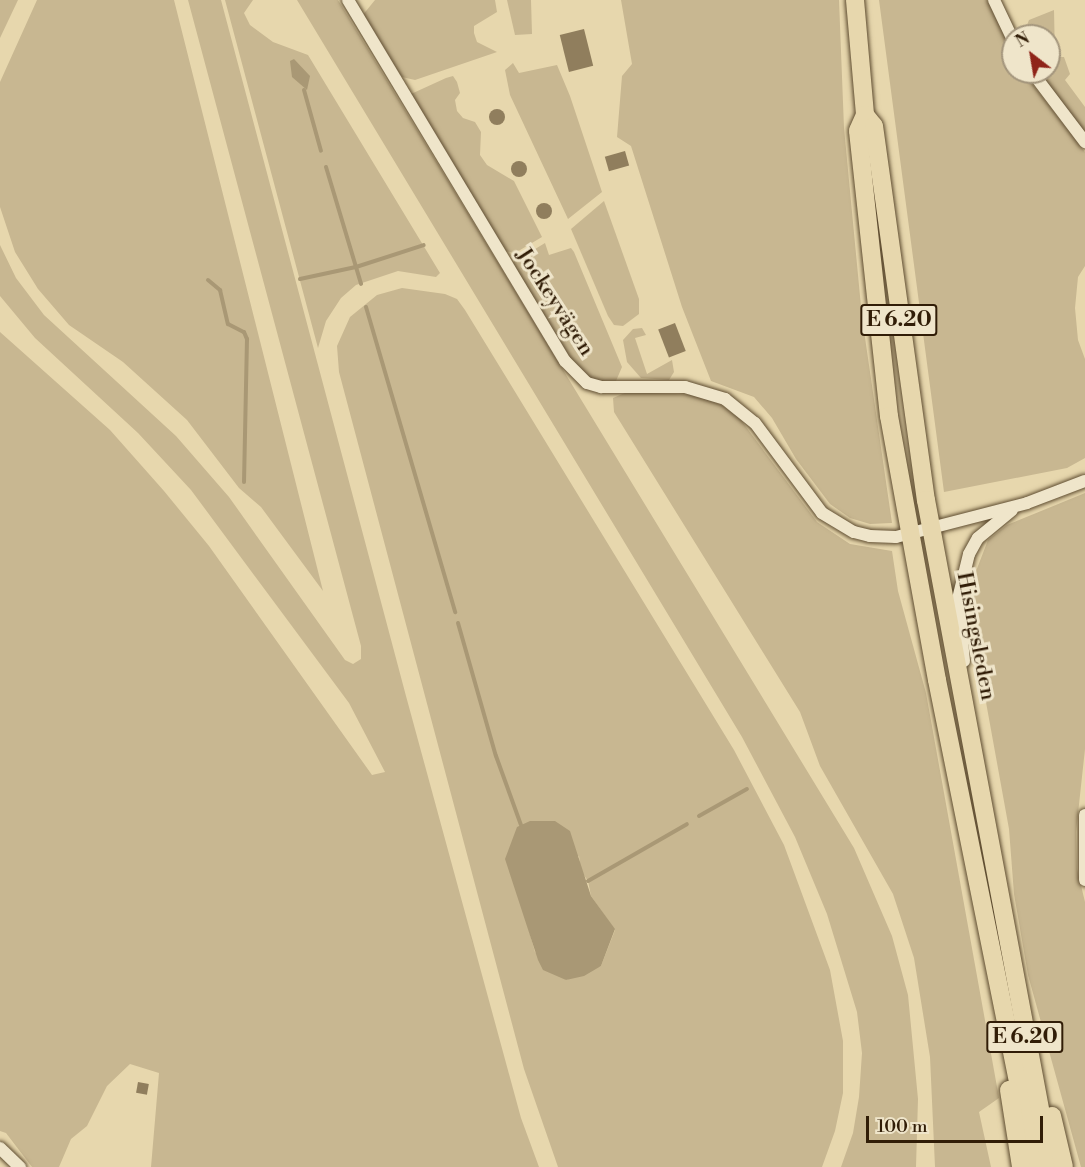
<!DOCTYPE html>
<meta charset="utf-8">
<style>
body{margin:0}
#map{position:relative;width:1085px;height:1167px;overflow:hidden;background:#e7d7ad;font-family:"Libre Bodoni",serif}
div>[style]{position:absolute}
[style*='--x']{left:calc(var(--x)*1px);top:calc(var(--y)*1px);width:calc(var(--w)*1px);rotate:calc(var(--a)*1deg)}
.green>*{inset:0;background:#c8b791}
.water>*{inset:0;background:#a99875}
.stream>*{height:4px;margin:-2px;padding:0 2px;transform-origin:2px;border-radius:2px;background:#a99875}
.building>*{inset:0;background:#907e5d;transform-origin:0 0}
.round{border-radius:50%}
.roads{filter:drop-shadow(0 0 2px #5e4c30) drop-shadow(0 0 2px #5e4c30)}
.minor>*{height:12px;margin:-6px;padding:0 6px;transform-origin:6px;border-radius:6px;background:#efe5ca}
.highway>*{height:18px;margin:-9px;padding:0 9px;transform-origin:9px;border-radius:9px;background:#e7d7ad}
span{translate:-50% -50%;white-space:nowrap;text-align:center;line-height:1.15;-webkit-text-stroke:6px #efe5ca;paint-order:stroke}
.shield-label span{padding:2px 4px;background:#efe5ca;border:2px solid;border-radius:4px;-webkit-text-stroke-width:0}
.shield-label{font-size:21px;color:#311d07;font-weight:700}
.street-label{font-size:22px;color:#311d07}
.north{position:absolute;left:1001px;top:24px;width:60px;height:60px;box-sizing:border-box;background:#efe5ca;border:2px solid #a3957c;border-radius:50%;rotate:329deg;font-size:16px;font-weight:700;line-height:24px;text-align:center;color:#311d07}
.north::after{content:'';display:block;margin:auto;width:21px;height:27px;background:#8f2418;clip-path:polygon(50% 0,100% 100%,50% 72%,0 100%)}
.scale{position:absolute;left:866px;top:1116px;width:177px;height:27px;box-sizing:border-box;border:3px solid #311d07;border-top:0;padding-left:8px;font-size:18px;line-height:21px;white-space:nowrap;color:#311d07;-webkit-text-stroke:4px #efe5ca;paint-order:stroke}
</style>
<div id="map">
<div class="green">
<i style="clip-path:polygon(0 0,18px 0,0 38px)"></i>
<i style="clip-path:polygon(37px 0,174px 0,323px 591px,261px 507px,239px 488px,187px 420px,123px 362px,69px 325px,38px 289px,15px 252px,0 207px,0 82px)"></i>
<i style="clip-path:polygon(188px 0,221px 0,406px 696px,521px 1118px,539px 1167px,151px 1167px,159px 1073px,130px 1064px,107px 1086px,87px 1126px,71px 1139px,59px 1167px,32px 1167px,6px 1133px,0 1131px,0 332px,110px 430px,164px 491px,209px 546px,372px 775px,385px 772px,349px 703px,191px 490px,138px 433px,35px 338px,0 296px,0 245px,16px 278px,44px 315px,176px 436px,229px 497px,345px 660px,353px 664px,361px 659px,361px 646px)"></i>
<i style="clip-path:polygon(225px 0,253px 0,244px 13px,250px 25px,273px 42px,308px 55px,440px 273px,436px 277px,398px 271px,356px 285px,341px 298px,326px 321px,318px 348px)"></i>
<i style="clip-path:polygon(297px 0,338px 0,854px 848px,892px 936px,908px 995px,918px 1099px,916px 1167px,841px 1167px,853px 1133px,859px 1097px,862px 1053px,857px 1012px,827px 914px,795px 837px,742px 737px)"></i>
<i style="clip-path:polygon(375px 0,495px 0,497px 12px,474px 26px,474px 33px,477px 42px,497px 52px,415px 80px,402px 77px,362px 16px)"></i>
<i style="clip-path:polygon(507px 0,531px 0,532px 34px,515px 35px)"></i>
<i style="clip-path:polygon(621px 0,839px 0,844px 128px,862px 317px,892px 523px,870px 524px,850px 518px,830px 504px,796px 459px,772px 418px,754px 397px,711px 381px,682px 307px,631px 146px,617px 137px,622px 76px,632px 64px)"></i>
<i style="clip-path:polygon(879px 0,987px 0,1013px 54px,1013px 72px,1023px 72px,1085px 152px,1085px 266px,1078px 277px,1075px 308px,1078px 340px,1085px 359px,1085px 458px,1067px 468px,944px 492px)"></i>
<i style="clip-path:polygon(1054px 10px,1055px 57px,1064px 57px,1070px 74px,1065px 80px,1085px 107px,1085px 133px,1039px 72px,1049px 72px,1049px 36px,1023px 36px,1029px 20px)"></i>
<i style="clip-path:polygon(513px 63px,519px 73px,557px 65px,570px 96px,602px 192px,568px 219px,510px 95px,505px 70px)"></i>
<i style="clip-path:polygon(446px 78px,453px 76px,457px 82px,460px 93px,455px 100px,457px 111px,463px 118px,475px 122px,481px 132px,480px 155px,487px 165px,514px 181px,542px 237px,515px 253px,505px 251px,411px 94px)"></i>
<i style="clip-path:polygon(604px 201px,639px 299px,639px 314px,623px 326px,614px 325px,608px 316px,571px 229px)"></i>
<i style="clip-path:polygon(545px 243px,549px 255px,571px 248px,574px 252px,622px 367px,616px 381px,593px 381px,570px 361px,512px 263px)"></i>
<i style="clip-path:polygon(evenodd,402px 288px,445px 294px,457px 299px,465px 310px,734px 750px,784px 845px,830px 970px,843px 1041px,843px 1093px,835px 1131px,822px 1167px,558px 1167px,524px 1069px,339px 372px,337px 346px,350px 317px,377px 295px,402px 288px,579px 856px,581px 871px,588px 881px,591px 896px,615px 930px,601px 966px,566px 980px,535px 952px,520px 899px,579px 856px)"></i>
<i style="clip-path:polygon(642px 328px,646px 335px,635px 338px,647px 374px,672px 360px,674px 372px,669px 380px,641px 378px,627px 362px,623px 340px,633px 329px)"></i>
<i style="clip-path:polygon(627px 392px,698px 395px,723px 406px,740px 419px,817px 522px,850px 544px,892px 551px,898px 591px,926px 693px,999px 1098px,979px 1112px,991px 1167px,935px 1167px,930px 1057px,914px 958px,893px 894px,820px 766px,800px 712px,614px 412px,613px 398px)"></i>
<i style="clip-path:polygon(1085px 493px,1085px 749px,1076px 832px,1077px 869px,1085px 902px,1085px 1167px,1081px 1167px,1028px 975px,1014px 894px,1009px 829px,970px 614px,973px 579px,988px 540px,1007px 525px)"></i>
</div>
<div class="water">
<i style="clip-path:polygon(294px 59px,310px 76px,307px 90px,292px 77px,290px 61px)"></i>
<i style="clip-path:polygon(530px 821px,555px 821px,570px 831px,591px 896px,615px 929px,601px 966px,584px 976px,566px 980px,543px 970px,538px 960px,505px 859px,517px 827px)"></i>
</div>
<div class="stream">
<i style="--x:304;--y:90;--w:63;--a:74.4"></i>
<i style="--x:326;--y:167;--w:122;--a:73.3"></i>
<i style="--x:300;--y:279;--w:57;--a:-12.1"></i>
<i style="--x:356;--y:267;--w:71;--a:-17.9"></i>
<i style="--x:208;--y:280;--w:16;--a:40"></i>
<i style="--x:220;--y:290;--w:35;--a:77"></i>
<i style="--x:228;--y:324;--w:18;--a:27"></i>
<i style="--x:244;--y:332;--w:8;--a:67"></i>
<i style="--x:247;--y:339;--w:143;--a:91.2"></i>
<i style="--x:366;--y:307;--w:318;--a:73.7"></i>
<i style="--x:458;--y:623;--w:138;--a:74.1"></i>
<i style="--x:496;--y:756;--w:73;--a:70.1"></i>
<i style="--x:699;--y:816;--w:55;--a:-29.4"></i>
<i style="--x:588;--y:881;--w:114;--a:-29.9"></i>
</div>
<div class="building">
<i style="left:584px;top:29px;width:38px;height:25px;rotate:76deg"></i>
<i class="round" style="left:489px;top:109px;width:16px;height:16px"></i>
<i style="left:625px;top:151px;width:15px;height:21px;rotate:74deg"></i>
<i class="round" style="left:511px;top:161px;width:16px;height:16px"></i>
<i class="round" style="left:536px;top:203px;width:16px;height:16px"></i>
<i style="left:675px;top:323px;width:30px;height:18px;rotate:69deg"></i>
<i style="left:138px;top:1082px;width:11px;height:11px;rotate:10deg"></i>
</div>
<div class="roads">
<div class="minor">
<i style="--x:348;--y:0;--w:421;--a:59"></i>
<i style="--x:565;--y:361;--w:31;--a:45"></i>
<i style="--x:587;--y:383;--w:15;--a:16"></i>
<i style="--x:601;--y:387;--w:84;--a:0"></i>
<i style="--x:685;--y:387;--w:42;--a:16.7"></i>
<i style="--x:725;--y:399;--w:38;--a:39"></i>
<i style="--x:755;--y:423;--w:112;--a:53.3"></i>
<i style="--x:822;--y:513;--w:37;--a:31"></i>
<i style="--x:854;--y:532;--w:16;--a:14"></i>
<i style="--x:870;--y:536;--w:26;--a:2"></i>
<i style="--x:896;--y:537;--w:135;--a:-14.5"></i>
<i style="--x:1027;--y:503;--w:62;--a:-20.8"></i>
<i style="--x:994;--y:0;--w:44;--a:64.6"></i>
<i style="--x:1032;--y:72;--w:88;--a:52.9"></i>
<i style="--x:964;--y:661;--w:62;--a:-95.5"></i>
<i style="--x:958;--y:599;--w:46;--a:-76.3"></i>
<i style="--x:969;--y:554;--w:18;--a:-61"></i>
<i style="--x:978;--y:538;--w:44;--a:-39.5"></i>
<i style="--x:1085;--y:815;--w:65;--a:90"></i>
<i style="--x:0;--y:1148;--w:28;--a:44"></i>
</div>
<div class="highway">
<i style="--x:855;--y:0;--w:115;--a:85"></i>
<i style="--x:865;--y:115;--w:17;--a:114"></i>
<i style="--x:858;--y:131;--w:287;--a:83.8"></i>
<i style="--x:889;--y:416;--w:268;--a:79.7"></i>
<i style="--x:937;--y:680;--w:497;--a:78.6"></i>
<i style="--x:865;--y:115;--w:14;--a:51"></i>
<i style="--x:874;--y:126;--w:378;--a:82.1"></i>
<i style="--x:926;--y:500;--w:679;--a:79.39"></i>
<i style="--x:1009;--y:1090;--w:78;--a:81.1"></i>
<i style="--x:1052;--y:1116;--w:52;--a:76.8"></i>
</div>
</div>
<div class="shield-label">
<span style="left:899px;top:320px">E 6.20</span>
<span style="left:1025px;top:1037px">E 6.20</span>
</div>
<div class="street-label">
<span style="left:555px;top:302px;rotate:57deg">Jockeyvägen</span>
<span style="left:976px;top:636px;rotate:79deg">Hisingsleden</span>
</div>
<div class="north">N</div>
<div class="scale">100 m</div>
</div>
